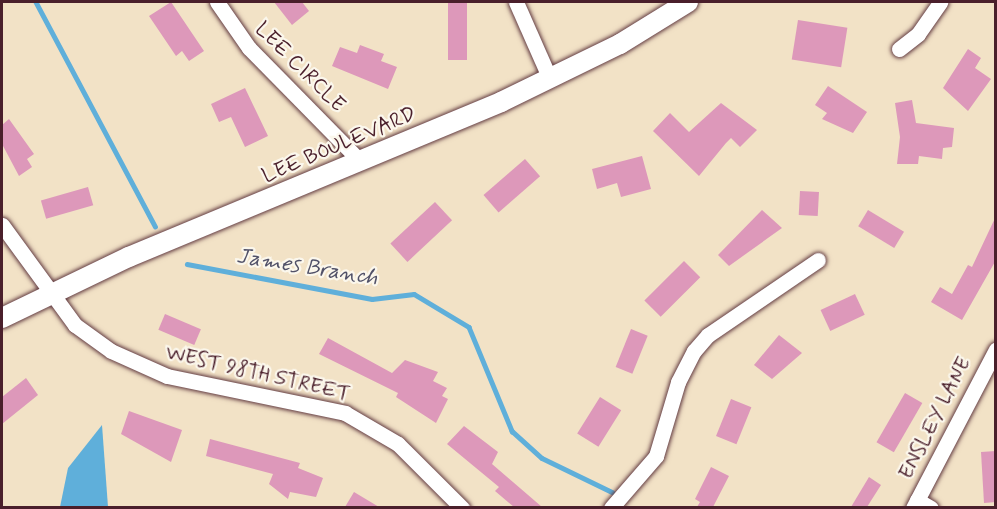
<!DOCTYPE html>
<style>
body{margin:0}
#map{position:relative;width:997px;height:509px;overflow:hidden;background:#f2e2c6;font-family:Mynerve,sans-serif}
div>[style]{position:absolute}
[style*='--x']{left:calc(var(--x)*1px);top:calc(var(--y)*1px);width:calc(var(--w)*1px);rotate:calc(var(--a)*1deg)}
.water>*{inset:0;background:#5fafda}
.stream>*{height:4.5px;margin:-2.25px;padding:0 2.25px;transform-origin:2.25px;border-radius:2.25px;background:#5fafda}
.building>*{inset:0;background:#dd98ba;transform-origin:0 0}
.roads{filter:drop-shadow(0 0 2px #633c42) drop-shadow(0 0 2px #633c42)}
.minor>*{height:15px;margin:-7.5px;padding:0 7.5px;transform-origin:7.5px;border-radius:7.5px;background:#fff}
.tertiary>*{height:20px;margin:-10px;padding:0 10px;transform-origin:10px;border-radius:10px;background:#fff}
span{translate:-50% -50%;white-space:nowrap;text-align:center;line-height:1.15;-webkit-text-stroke:4.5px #fbf7ec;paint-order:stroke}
.street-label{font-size:21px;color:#4a1f2b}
.water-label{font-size:22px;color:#515168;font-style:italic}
.frame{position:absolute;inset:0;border:3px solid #4a1f2b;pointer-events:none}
</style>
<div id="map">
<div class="water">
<i style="clip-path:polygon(102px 425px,108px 507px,60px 507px,68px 468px)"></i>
</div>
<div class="stream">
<i style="--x:36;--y:2;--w:254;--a:62"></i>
<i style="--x:187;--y:264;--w:188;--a:10.7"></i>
<i style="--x:372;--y:299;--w:42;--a:-6.8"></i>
<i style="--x:414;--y:294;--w:64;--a:31"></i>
<i style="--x:469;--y:327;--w:113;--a:67.5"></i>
<i style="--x:512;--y:431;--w:40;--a:42"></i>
<i style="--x:542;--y:458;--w:78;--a:25.9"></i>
</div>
<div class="building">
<i style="clip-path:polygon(171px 2px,204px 51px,189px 61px,182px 51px,176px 56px,149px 16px)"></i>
<i style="clip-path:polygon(274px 2px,302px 2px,309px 11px,292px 25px)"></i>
<i style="left:448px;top:2px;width:19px;height:58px"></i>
<i style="left:798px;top:20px;width:50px;height:40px;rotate:9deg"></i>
<i style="clip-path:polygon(360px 45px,384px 54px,381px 61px,397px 67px,388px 89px,332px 66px,340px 47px,357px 53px)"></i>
<i style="clip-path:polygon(968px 49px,981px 58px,975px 68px,991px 79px,968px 111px,943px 88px)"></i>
<i style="clip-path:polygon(828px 86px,867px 112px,853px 133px,822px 119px,827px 113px,815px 105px)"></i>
<i style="clip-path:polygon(245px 88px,268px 136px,245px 147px,231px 117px,219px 122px,211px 104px)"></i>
<i style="clip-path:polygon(912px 100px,916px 123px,954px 128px,952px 147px,943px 148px,942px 159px,919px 156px,918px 164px,897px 164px,900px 137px,895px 103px)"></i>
<i style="clip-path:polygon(721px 103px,757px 130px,740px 147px,731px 138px,726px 143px,699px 176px,653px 131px,670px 113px,689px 132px)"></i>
<i style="clip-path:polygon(9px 119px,34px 154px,27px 159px,32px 167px,19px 176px,2px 144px,2px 125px)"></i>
<i style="clip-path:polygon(642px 156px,651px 189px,621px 197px,617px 183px,597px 189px,592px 169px)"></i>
<i style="left:525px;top:159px;width:23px;height:55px;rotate:49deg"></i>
<i style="left:88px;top:187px;width:19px;height:49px;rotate:74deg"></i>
<i style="left:800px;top:191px;width:19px;height:24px;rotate:3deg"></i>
<i style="left:435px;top:202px;width:25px;height:61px;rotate:47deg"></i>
<i style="clip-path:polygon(762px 210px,782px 228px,729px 266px,718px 255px)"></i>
<i style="left:868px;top:210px;width:42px;height:19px;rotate:31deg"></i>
<i style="clip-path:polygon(996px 216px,996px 260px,962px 320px,931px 302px,940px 287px,952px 294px,968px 265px,972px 267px)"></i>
<i style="left:684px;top:261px;width:23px;height:56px;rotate:45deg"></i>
<i style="left:855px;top:294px;width:23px;height:38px;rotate:65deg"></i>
<i style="left:165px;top:314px;width:39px;height:17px;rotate:23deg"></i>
<i style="left:631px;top:329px;width:18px;height:41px;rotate:22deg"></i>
<i style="clip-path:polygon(779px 335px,802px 353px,772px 379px,754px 365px)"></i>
<i style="clip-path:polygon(328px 338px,392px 373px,405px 360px,438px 372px,433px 381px,447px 388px,442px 396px,448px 399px,436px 423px,396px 397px,398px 393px,319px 354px)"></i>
<i style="clip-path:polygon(26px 378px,38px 395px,2px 424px,2px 397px)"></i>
<i style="left:905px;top:393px;width:20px;height:57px;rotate:30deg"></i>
<i style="left:600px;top:397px;width:25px;height:43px;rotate:32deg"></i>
<i style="left:731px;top:399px;width:22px;height:40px;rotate:22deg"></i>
<i style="clip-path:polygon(129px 411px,182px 430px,171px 462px,121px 434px)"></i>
<i style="clip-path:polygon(464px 426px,498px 452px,492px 464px,542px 507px,514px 507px,495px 491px,499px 487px,447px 444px)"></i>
<i style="clip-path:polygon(210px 439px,300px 463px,298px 468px,323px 478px,316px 497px,290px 492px,288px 499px,269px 484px,273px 474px,206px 456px)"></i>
<i style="clip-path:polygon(996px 451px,996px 502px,984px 503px,981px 452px)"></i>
<i style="clip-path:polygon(711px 467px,729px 476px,713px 507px,697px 507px,700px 502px,695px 499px)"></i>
<i style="clip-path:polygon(869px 477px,881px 485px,867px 507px,851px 507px)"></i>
<i style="clip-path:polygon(354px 492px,379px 507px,345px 507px)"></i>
</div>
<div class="roads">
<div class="minor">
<i style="--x:217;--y:2;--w:56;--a:55.2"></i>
<i style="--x:249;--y:48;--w:156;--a:45.5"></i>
<i style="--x:516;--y:2;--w:84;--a:66.2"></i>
<i style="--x:899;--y:49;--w:24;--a:-38"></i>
<i style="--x:918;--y:34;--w:39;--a:-55"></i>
<i style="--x:2;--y:225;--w:124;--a:53.9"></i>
<i style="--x:75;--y:325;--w:44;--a:35.8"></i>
<i style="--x:111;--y:351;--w:61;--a:24.1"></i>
<i style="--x:167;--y:376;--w:182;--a:11.7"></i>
<i style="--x:345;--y:413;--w:61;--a:30.3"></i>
<i style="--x:398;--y:444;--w:91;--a:45"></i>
<i style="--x:917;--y:500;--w:16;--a:30"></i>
<i style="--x:611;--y:508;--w:69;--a:-49.1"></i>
<i style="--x:656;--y:456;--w:77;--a:-73.4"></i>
<i style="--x:678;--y:382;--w:35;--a:-63"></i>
<i style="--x:694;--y:351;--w:21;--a:-49"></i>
<i style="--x:708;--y:335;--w:133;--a:-34.3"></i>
<i style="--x:913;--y:508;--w:179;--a:-62.4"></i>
</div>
<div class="tertiary">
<i style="--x:2;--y:318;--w:141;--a:-25.7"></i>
<i style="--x:129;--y:257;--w:403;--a:-22.6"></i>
<i style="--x:501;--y:102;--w:132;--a:-26"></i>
<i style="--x:620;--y:44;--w:80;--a:-31.7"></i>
</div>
</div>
<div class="street-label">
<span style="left:300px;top:67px;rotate:45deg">LEE CIRCLE</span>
<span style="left:339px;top:145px;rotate:-23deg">LEE BOULEVARD</span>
<span style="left:258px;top:373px;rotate:13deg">WEST 98TH STREET</span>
<span style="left:935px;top:418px;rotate:-63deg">ENSLEY LANE</span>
</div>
<div class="water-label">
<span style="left:307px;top:268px;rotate:9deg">James Branch</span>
</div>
<div class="frame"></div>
</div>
